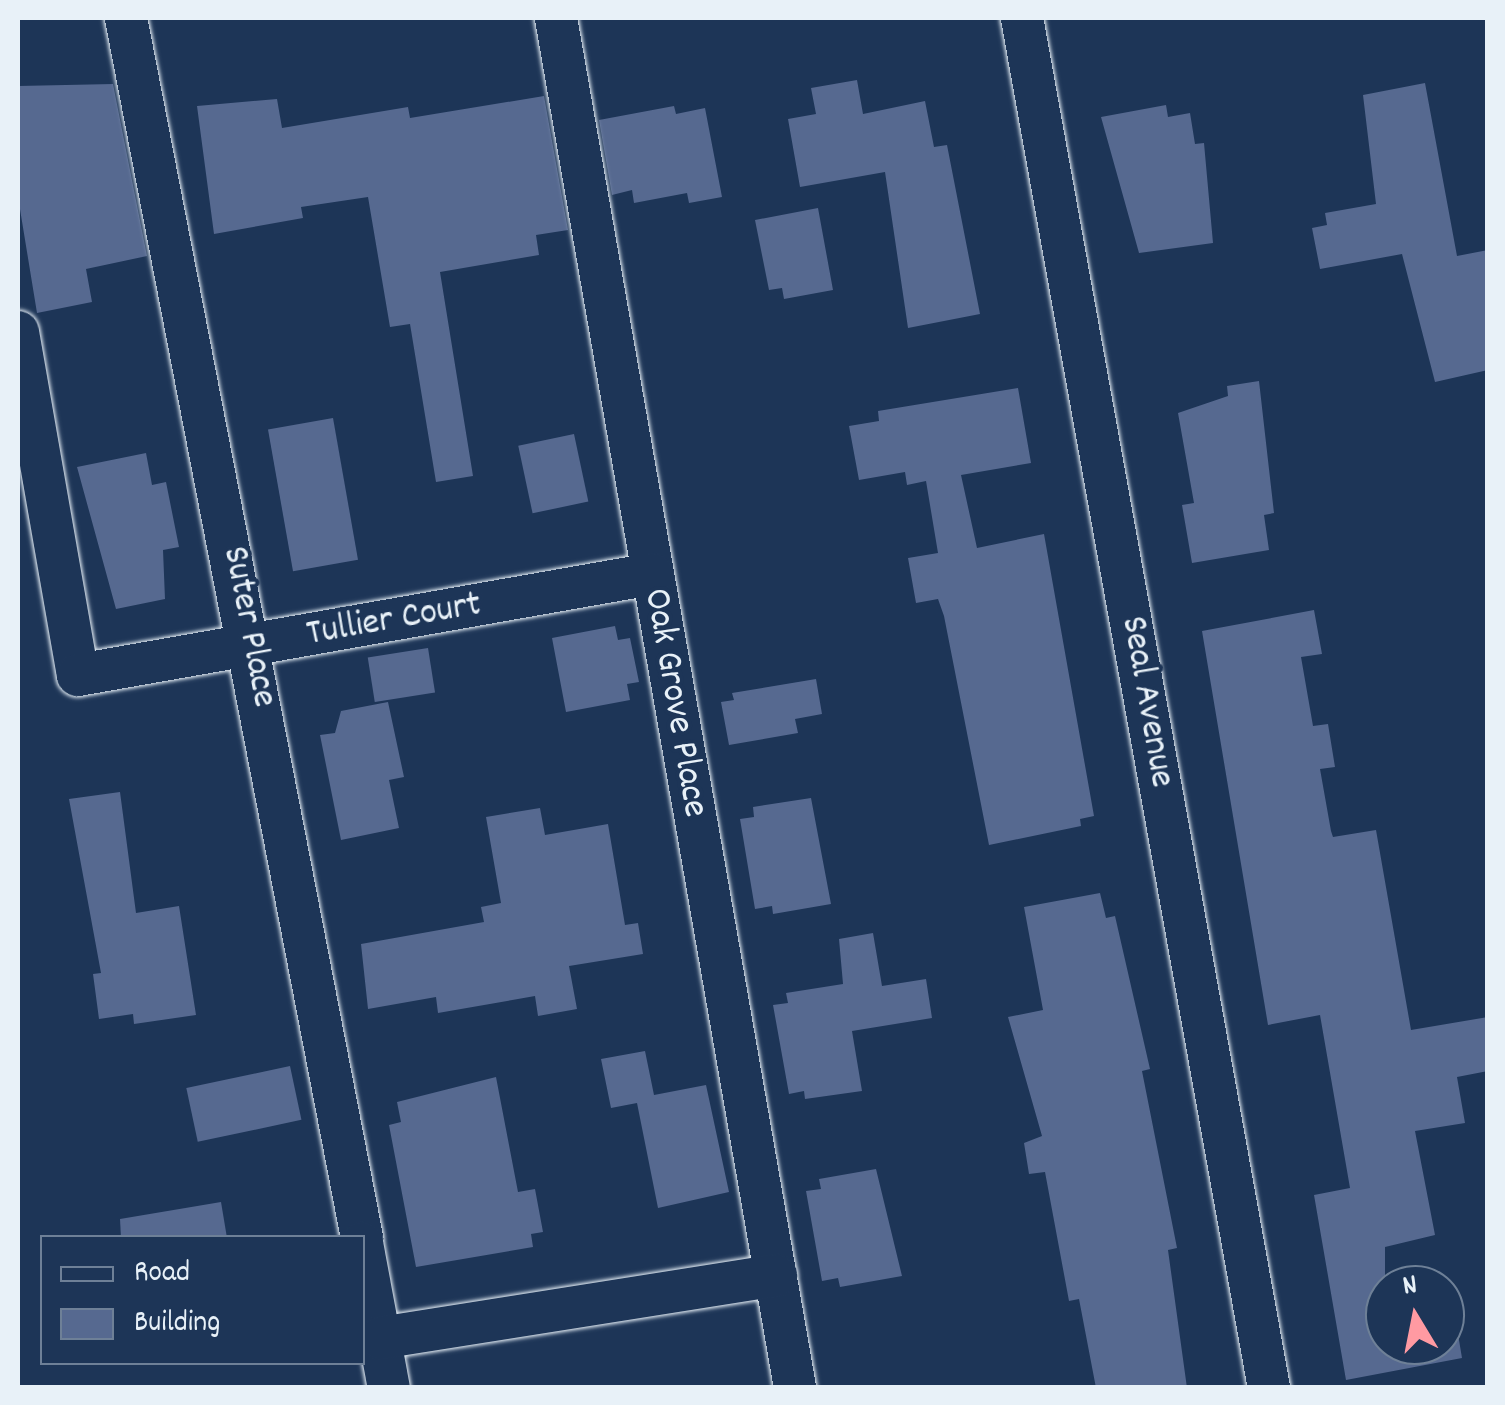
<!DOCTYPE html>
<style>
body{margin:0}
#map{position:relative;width:1505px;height:1405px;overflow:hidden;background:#1d3557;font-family:Dekko,sans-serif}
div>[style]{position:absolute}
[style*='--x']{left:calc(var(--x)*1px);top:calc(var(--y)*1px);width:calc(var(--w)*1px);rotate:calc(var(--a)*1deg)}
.building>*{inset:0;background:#566990;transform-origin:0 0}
.roads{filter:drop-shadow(0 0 2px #e8f1f8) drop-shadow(0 0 2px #e8f1f8)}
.street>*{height:42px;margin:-21px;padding:0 21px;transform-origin:21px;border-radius:21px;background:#1d3557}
span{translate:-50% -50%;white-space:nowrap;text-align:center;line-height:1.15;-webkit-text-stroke:8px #1d3557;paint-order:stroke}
.street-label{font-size:38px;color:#e8f1f8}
.frame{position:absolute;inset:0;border:20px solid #e8f1f8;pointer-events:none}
.legend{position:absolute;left:40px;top:1235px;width:325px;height:130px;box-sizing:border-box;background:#1d3557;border:2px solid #6e8097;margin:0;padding:12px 18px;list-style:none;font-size:30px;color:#e8f1f8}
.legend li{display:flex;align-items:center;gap:20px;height:50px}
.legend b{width:50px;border:2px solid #6e8097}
.north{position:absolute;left:1365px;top:1265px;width:100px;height:100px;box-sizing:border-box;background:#1d3557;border:2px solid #6e8097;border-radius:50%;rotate:350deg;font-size:28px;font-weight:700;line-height:40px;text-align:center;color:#e8f1f8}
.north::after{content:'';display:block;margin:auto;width:35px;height:45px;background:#ff9aa2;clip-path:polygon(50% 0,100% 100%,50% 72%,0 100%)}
</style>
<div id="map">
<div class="building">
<i style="clip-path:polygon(857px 80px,863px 114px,925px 101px,934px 147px,947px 145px,980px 314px,908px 328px,885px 172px,800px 187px,788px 119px,816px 114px,811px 88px)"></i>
<i style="clip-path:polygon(1425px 83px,1457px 256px,1488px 250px,1488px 370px,1435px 382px,1402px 254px,1320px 269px,1312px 228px,1327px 225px,1325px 213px,1376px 204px,1363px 95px)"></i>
<i style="clip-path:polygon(113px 84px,147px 256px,86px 269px,92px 302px,37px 313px,18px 197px,18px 86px)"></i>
<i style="clip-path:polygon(544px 96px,568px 230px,536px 235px,539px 255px,440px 272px,473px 476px,436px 482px,410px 324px,390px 327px,368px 197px,301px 207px,303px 218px,214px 234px,197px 106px,277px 99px,282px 128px,408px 107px,410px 118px)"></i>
<i style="clip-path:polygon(1166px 105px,1168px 117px,1190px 113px,1195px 144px,1204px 143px,1213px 243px,1139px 253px,1101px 117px)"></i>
<i style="clip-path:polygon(674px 106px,676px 114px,705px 108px,722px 197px,689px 203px,687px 193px,634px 203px,632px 190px,612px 195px,599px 120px)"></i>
<i style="clip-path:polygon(818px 208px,833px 290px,784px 299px,782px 288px,769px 290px,755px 220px)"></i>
<i style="clip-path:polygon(1259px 381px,1274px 513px,1264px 515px,1269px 550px,1192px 563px,1182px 505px,1194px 503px,1178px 413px,1228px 396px,1227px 386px)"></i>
<i style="clip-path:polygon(1018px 388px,1031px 463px,961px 475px,977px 548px,1044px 534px,1094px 816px,1080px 819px,1081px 826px,989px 845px,944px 616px,938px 599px,916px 603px,908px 558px,938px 553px,926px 481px,907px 485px,905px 472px,859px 480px,849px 426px,879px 421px,878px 411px)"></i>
<i style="left:333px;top:418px;width:144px;height:66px;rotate:80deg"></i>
<i style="left:574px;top:434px;width:69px;height:57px;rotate:78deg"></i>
<i style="clip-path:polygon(146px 453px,152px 485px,166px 482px,179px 547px,163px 550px,165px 599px,116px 609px,77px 467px)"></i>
<i style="clip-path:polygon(1314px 610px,1322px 654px,1301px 657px,1313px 726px,1328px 724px,1335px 767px,1320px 769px,1331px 831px,1333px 837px,1376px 830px,1411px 1030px,1488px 1017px,1488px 1071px,1457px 1077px,1465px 1123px,1415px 1131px,1435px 1235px,1385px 1247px,1385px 1345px,1445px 1345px,1445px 1311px,1454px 1310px,1462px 1358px,1346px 1380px,1314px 1195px,1350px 1188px,1320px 1015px,1268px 1025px,1202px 631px)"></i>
<i style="clip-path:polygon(615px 626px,618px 640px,630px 638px,639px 682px,627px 684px,630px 700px,566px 712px,552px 638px)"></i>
<i style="left:428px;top:648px;width:45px;height:61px;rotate:81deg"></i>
<i style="clip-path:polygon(816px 679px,822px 714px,795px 719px,798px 733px,729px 745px,721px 702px,734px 700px,732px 693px)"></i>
<i style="clip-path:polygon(388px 702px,404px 777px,389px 780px,399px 828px,341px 840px,320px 735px,335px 733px,341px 711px)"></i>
<i style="clip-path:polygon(120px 792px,136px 913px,179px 906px,196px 1015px,134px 1024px,133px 1014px,99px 1019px,93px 974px,101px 973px,69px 799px)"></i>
<i style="clip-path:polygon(811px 798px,831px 904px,773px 914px,772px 906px,755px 909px,740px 819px,754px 817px,753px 807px)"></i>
<i style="clip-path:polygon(540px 808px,545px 835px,608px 824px,625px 925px,638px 923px,643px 954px,569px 966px,577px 1009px,538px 1016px,535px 996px,438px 1013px,436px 997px,368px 1009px,361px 944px,484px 922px,481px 907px,501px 903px,486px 817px)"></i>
<i style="clip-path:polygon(1100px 893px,1106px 918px,1115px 916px,1150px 1069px,1142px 1071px,1177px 1248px,1168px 1250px,1187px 1388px,1096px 1388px,1079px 1299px,1069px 1301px,1045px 1172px,1029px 1174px,1024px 1143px,1042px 1136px,1008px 1017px,1043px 1010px,1024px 907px)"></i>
<i style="clip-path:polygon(873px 933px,882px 986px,926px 979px,932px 1018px,852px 1031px,862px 1091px,805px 1099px,804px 1091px,789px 1094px,773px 1005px,788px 1003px,786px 993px,843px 984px,839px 939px)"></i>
<i style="clip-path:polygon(645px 1051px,654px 1095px,706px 1085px,729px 1192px,658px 1208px,637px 1103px,611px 1108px,601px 1059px)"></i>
<i style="left:290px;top:1066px;width:55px;height:106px;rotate:78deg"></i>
<i style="clip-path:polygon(496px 1077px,518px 1192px,535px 1189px,543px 1232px,531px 1234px,533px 1247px,416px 1267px,389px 1125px,401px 1122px,397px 1102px)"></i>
<i style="clip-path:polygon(876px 1169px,902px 1276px,840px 1287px,838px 1278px,822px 1281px,806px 1191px,821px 1189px,819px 1179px)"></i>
<i style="clip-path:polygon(221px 1202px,227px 1238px,121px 1238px,120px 1219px)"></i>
</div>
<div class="roads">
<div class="street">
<i style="--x:126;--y:18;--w:1243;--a:79.05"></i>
<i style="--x:556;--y:18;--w:1391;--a:80.1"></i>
<i style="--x:1022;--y:18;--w:1392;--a:79.78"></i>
<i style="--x:18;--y:332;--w:348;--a:80.1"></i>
<i style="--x:78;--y:675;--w:583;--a:-9.98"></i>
<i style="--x:362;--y:1243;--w:147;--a:79.5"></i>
<i style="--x:380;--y:1338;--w:401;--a:-9"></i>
</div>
</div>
<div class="street-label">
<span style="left:394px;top:621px;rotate:-10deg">Tullier Court</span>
<span style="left:248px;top:627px;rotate:79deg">Suter Place</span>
<span style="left:1146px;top:702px;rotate:80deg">Seal Avenue</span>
<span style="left:674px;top:703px;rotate:80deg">Oak Grove Place</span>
</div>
<div class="frame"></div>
<ul class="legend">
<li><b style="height:12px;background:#1d3557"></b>Road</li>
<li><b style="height:28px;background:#566990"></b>Building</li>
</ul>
<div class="north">N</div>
</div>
